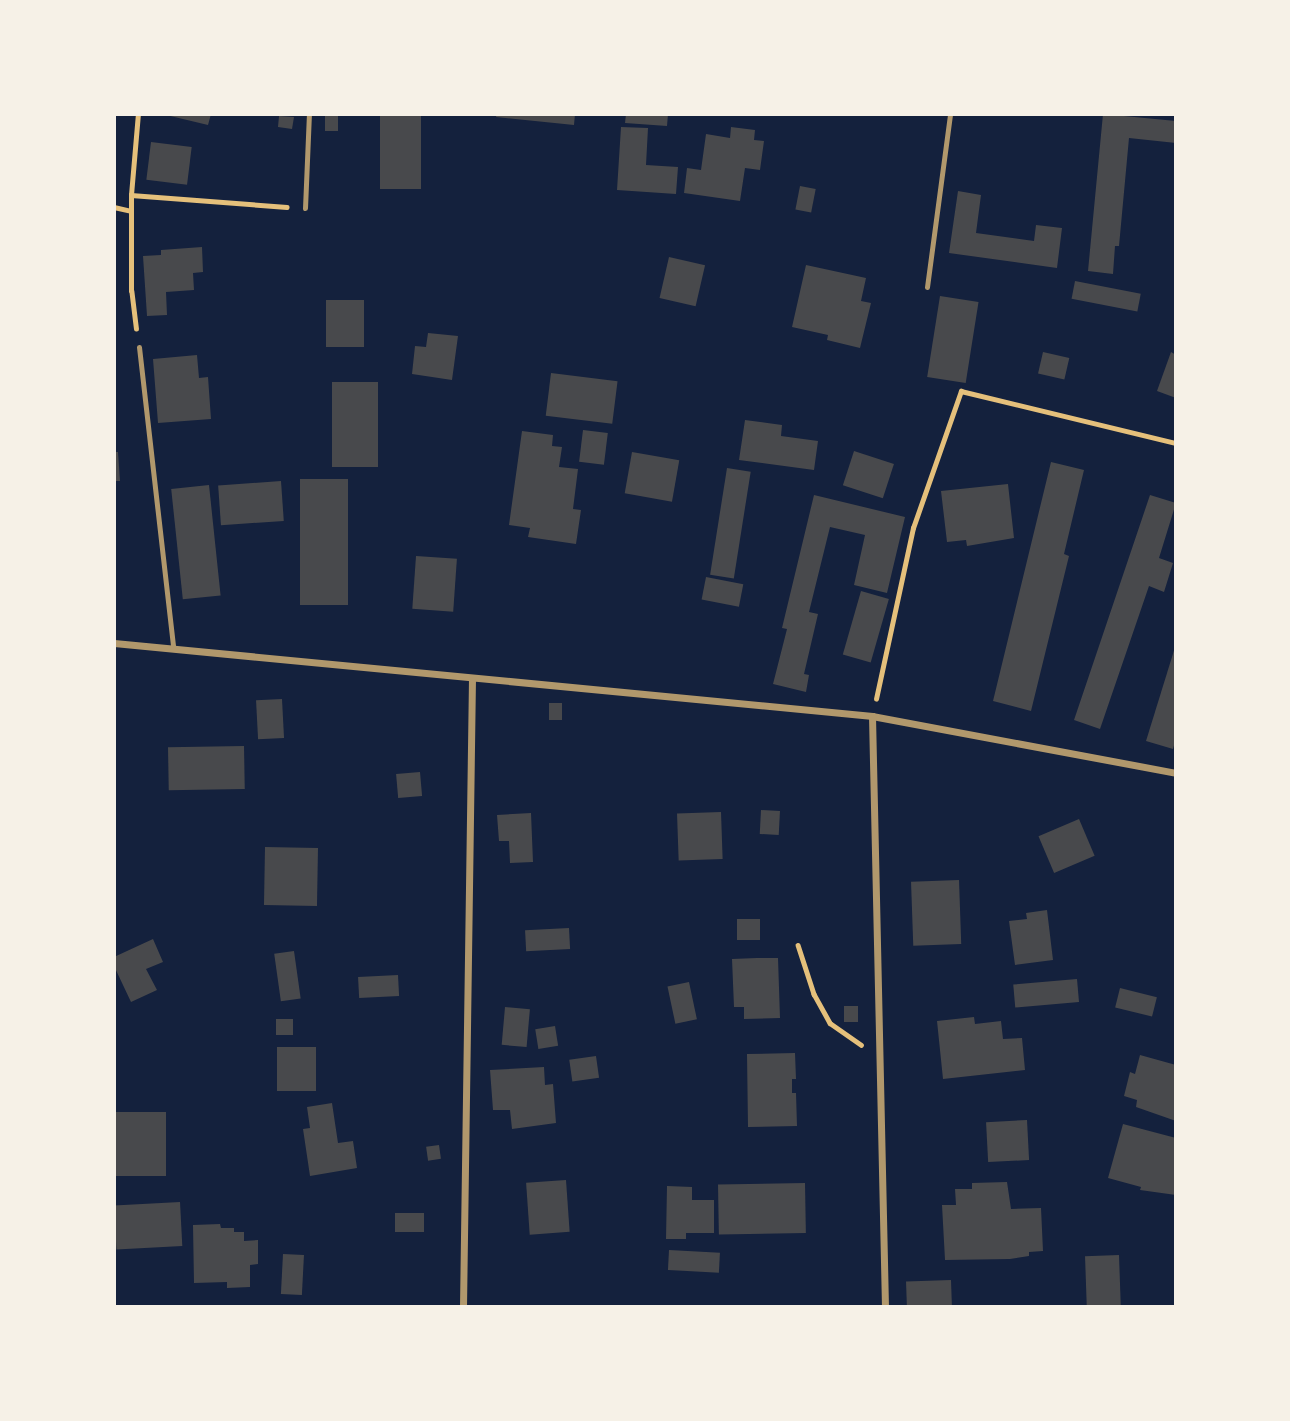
<!DOCTYPE html>
<style>
body{margin:0}
#map{position:relative;width:1290px;height:1421px;overflow:hidden;background:#14213d;font-family:"Open Sans",sans-serif}
div>[style]{position:absolute}
[style*='--x']{left:calc(var(--x)*1px);top:calc(var(--y)*1px);width:calc(var(--w)*1px);rotate:calc(var(--a)*1deg)}
.building>*{inset:0;background:#48494c;transform-origin:0 0}
.path>*{height:4.5px;margin:-2.25px;padding:0 2.25px;transform-origin:2.25px;border-radius:2.25px;background:#e5c07b}
.service>*{height:5px;margin:-2.5px;padding:0 2.5px;transform-origin:2.5px;border-radius:2.5px;background:#b1986c}
.minor>*{height:7px;margin:-3.5px;padding:0 3.5px;transform-origin:3.5px;border-radius:3.5px;background:#b1986c}
span{translate:-50% -50%;white-space:nowrap;text-align:center;line-height:1.15;-webkit-text-stroke:6px #f6f1e7;paint-order:stroke}
.frame{position:absolute;inset:0;border:116px solid #f6f1e7;pointer-events:none}
</style>
<div id="map">
<div class="building">
<i style="clip-path:polygon(162px 114px,211px 114px,208px 125px)"></i>
<i style="left:380px;top:114px;width:41px;height:75px"></i>
<i style="clip-path:polygon(497px 114px,575px 114px,574px 125px,496px 117px)"></i>
<i style="clip-path:polygon(626px 114px,668px 114px,667px 126px,625px 123px)"></i>
<i style="clip-path:polygon(1103px 114px,1176px 121px,1176px 143px,1129px 138px,1119px 246px,1115px 246px,1113px 274px,1088px 271px)"></i>
<i style="left:325px;top:115px;width:13px;height:16px"></i>
<i style="clip-path:polygon(279px 116px,294px 117px,292px 129px,278px 127px)"></i>
<i style="clip-path:polygon(621px 127px,648px 128px,646px 165px,678px 167px,676px 194px,617px 190px)"></i>
<i style="clip-path:polygon(731px 127px,755px 130px,754px 140px,764px 141px,760px 170px,745px 168px,740px 201px,684px 193px,687px 168px,701px 170px,706px 134px,730px 138px)"></i>
<i style="left:151px;top:142px;width:41px;height:38px;rotate:7deg"></i>
<i style="left:800px;top:186px;width:16px;height:24px;rotate:11deg"></i>
<i style="clip-path:polygon(958px 191px,981px 195px,976px 233px,1034px 241px,1036px 225px,1062px 228px,1057px 268px,949px 253px)"></i>
<i style="clip-path:polygon(202px 247px,203px 272px,193px 273px,194px 290px,166px 292px,167px 315px,147px 316px,143px 256px,161px 255px,161px 250px)"></i>
<i style="left:669px;top:257px;width:37px;height:42px;rotate:13deg"></i>
<i style="clip-path:polygon(806px 265px,866px 278px,861px 301px,871px 303px,860px 348px,827px 340px,828px 335px,792px 327px)"></i>
<i style="left:1075px;top:281px;width:67px;height:18px;rotate:11deg"></i>
<i style="left:940px;top:296px;width:39px;height:82px;rotate:9deg"></i>
<i style="left:326px;top:300px;width:38px;height:47px"></i>
<i style="clip-path:polygon(428px 333px,458px 336px,452px 380px,412px 374px,415px 346px,426px 347px)"></i>
<i style="left:1043px;top:352px;width:27px;height:22px;rotate:13deg"></i>
<i style="clip-path:polygon(1171px 352px,1176px 355px,1176px 398px,1157px 391px)"></i>
<i style="clip-path:polygon(197px 355px,199px 378px,208px 377px,211px 419px,158px 423px,153px 359px)"></i>
<i style="left:551px;top:373px;width:67px;height:43px;rotate:7deg"></i>
<i style="left:332px;top:382px;width:46px;height:85px"></i>
<i style="clip-path:polygon(745px 420px,782px 425px,781px 436px,818px 441px,814px 470px,739px 460px)"></i>
<i style="left:583px;top:430px;width:25px;height:32px;rotate:7deg"></i>
<i style="clip-path:polygon(522px 431px,553px 435px,552px 446px,562px 447px,559px 467px,578px 469px,573px 509px,581px 510px,576px 544px,528px 537px,530px 528px,509px 525px)"></i>
<i style="left:854px;top:451px;width:42px;height:36px;rotate:18deg"></i>
<i style="clip-path:polygon(114px 452px,118px 452px,120px 481px,114px 481px)"></i>
<i style="left:632px;top:452px;width:48px;height:42px;rotate:10deg"></i>
<i style="clip-path:polygon(1051px 462px,1084px 470px,1064px 554px,1069px 556px,1031px 711px,993px 701px)"></i>
<i style="left:727px;top:468px;width:24px;height:108px;rotate:9deg"></i>
<i style="left:300px;top:479px;width:48px;height:126px"></i>
<i style="left:281px;top:481px;width:40px;height:63px;rotate:86deg"></i>
<i style="clip-path:polygon(1008px 484px,1014px 538px,967px 546px,966px 540px,947px 542px,941px 491px)"></i>
<i style="left:209px;top:485px;width:111px;height:38px;rotate:84deg"></i>
<i style="clip-path:polygon(814px 495px,905px 517px,887px 593px,854px 585px,865px 535px,830px 527px,809px 612px,818px 614px,804px 674px,809px 675px,806px 692px,773px 684px,787px 629px,782px 628px)"></i>
<i style="clip-path:polygon(1150px 495px,1176px 503px,1159px 558px,1173px 563px,1164px 592px,1149px 586px,1100px 729px,1074px 720px)"></i>
<i style="left:416px;top:556px;width:41px;height:53px;rotate:4deg"></i>
<i style="left:706px;top:577px;width:38px;height:23px;rotate:11deg"></i>
<i style="left:861px;top:591px;width:29px;height:66px;rotate:16deg"></i>
<i style="clip-path:polygon(1176px 644px,1176px 738px,1173px 749px,1146px 741px)"></i>
<i style="left:282px;top:699px;width:39px;height:26px;rotate:87deg"></i>
<i style="left:549px;top:703px;width:13px;height:17px"></i>
<i style="left:244px;top:746px;width:43px;height:76px;rotate:89deg"></i>
<i style="left:420px;top:772px;width:24px;height:24px;rotate:85deg"></i>
<i style="left:761px;top:810px;width:19px;height:24px;rotate:3deg"></i>
<i style="left:721px;top:812px;width:47px;height:44px;rotate:88deg"></i>
<i style="clip-path:polygon(531px 813px,533px 862px,510px 863px,509px 841px,499px 841px,497px 815px)"></i>
<i style="left:1079px;top:819px;width:40px;height:44px;rotate:67deg"></i>
<i style="left:265px;top:847px;width:53px;height:58px;rotate:1deg"></i>
<i style="left:959px;top:880px;width:64px;height:48px;rotate:88deg"></i>
<i style="clip-path:polygon(1047px 910px,1053px 960px,1015px 965px,1009px 921px,1027px 919px,1026px 913px)"></i>
<i style="left:760px;top:919px;width:21px;height:23px;rotate:90deg"></i>
<i style="left:569px;top:928px;width:21px;height:44px;rotate:87deg"></i>
<i style="clip-path:polygon(153px 939px,163px 962px,146px 969px,157px 990px,131px 1002px,114px 966px,114px 957px)"></i>
<i style="left:294px;top:951px;width:48px;height:20px;rotate:82deg"></i>
<i style="clip-path:polygon(757px 958px,778px 958px,780px 1018px,744px 1019px,744px 1007px,734px 1007px,732px 959px)"></i>
<i style="left:398px;top:975px;width:21px;height:40px;rotate:87deg"></i>
<i style="left:1077px;top:979px;width:23px;height:64px;rotate:85deg"></i>
<i style="left:689px;top:982px;width:38px;height:22px;rotate:78deg"></i>
<i style="left:1120px;top:988px;width:38px;height:20px;rotate:14deg"></i>
<i style="left:844px;top:1006px;width:14px;height:16px"></i>
<i style="left:505px;top:1007px;width:25px;height:38px;rotate:5deg"></i>
<i style="clip-path:polygon(974px 1017px,975px 1024px,1001px 1021px,1003px 1039px,1022px 1038px,1025px 1070px,943px 1079px,937px 1021px)"></i>
<i style="left:276px;top:1019px;width:17px;height:16px"></i>
<i style="left:555px;top:1026px;width:20px;height:20px;rotate:81deg"></i>
<i style="left:277px;top:1047px;width:39px;height:44px"></i>
<i style="clip-path:polygon(795px 1053px,796px 1079px,792px 1079px,792px 1093px,796px 1093px,797px 1126px,748px 1127px,747px 1054px)"></i>
<i style="clip-path:polygon(1140px 1055px,1176px 1065px,1176px 1121px,1136px 1107px,1137px 1100px,1124px 1096px,1130px 1072px,1135px 1074px)"></i>
<i style="left:596px;top:1056px;width:22px;height:27px;rotate:82deg"></i>
<i style="clip-path:polygon(544px 1067px,545px 1085px,553px 1084px,556px 1123px,512px 1129px,510px 1110px,493px 1110px,490px 1070px)"></i>
<i style="clip-path:polygon(332px 1103px,338px 1143px,353px 1141px,357px 1168px,310px 1176px,303px 1129px,310px 1128px,307px 1107px)"></i>
<i style="left:114px;top:1112px;width:52px;height:64px"></i>
<i style="left:1027px;top:1120px;width:40px;height:41px;rotate:87deg"></i>
<i style="clip-path:polygon(1123px 1124px,1176px 1138px,1176px 1195px,1140px 1190px,1141px 1187px,1108px 1178px)"></i>
<i style="left:439px;top:1145px;width:14px;height:13px;rotate:82deg"></i>
<i style="left:566px;top:1180px;width:52px;height:40px;rotate:86deg"></i>
<i style="clip-path:polygon(1007px 1182px,1011px 1209px,1041px 1208px,1043px 1251px,1029px 1252px,1029px 1256px,1010px 1259px,945px 1260px,942px 1205px,956px 1205px,955px 1189px,972px 1189px,972px 1183px)"></i>
<i style="left:805px;top:1183px;width:50px;height:87px;rotate:89deg"></i>
<i style="clip-path:polygon(667px 1186px,692px 1187px,692px 1200px,714px 1200px,714px 1233px,686px 1233px,686px 1239px,666px 1239px)"></i>
<i style="left:180px;top:1202px;width:44px;height:66px;rotate:87deg"></i>
<i style="left:395px;top:1213px;width:29px;height:19px"></i>
<i style="clip-path:polygon(220px 1224px,221px 1228px,234px 1228px,234px 1232px,244px 1232px,244px 1241px,258px 1240px,258px 1264px,250px 1265px,250px 1287px,227px 1288px,227px 1282px,194px 1283px,193px 1225px)"></i>
<i style="left:669px;top:1250px;width:51px;height:20px;rotate:3deg"></i>
<i style="left:283px;top:1254px;width:21px;height:40px;rotate:3deg"></i>
<i style="left:1119px;top:1255px;width:51px;height:34px;rotate:88deg"></i>
<i style="left:951px;top:1280px;width:27px;height:45px;rotate:88deg"></i>
</div>
<div class="path">
<i style="--x:131;--y:195;--w:156;--a:4.4"></i>
<i style="--x:114;--y:207;--w:17;--a:13"></i>
<i style="--x:136;--y:329;--w:38;--a:-97"></i>
<i style="--x:131;--y:291;--w:96;--a:-90"></i>
<i style="--x:131;--y:195;--w:81;--a:-85.1"></i>
<i style="--x:876;--y:699;--w:175;--a:-77.8"></i>
<i style="--x:913;--y:528;--w:145;--a:-70.7"></i>
<i style="--x:961;--y:391;--w:221;--a:13.6"></i>
<i style="--x:798;--y:945;--w:52;--a:71.9"></i>
<i style="--x:814;--y:994;--w:33;--a:61"></i>
<i style="--x:830;--y:1023;--w:38;--a:35"></i>
</div>
<div class="service">
<i style="--x:305;--y:208;--w:94;--a:-87.6"></i>
<i style="--x:927;--y:287;--w:175;--a:-82.4"></i>
<i style="--x:139;--y:347;--w:302;--a:83.5"></i>
</div>
<div class="minor">
<i style="--x:114;--y:643;--w:762;--a:5.5"></i>
<i style="--x:872;--y:716;--w:309;--a:10.6"></i>
<i style="--x:872;--y:716;--w:591;--a:88.74"></i>
<i style="--x:463;--y:1307;--w:629;--a:-89.18"></i>
</div>
<div class="frame"></div>
</div>
